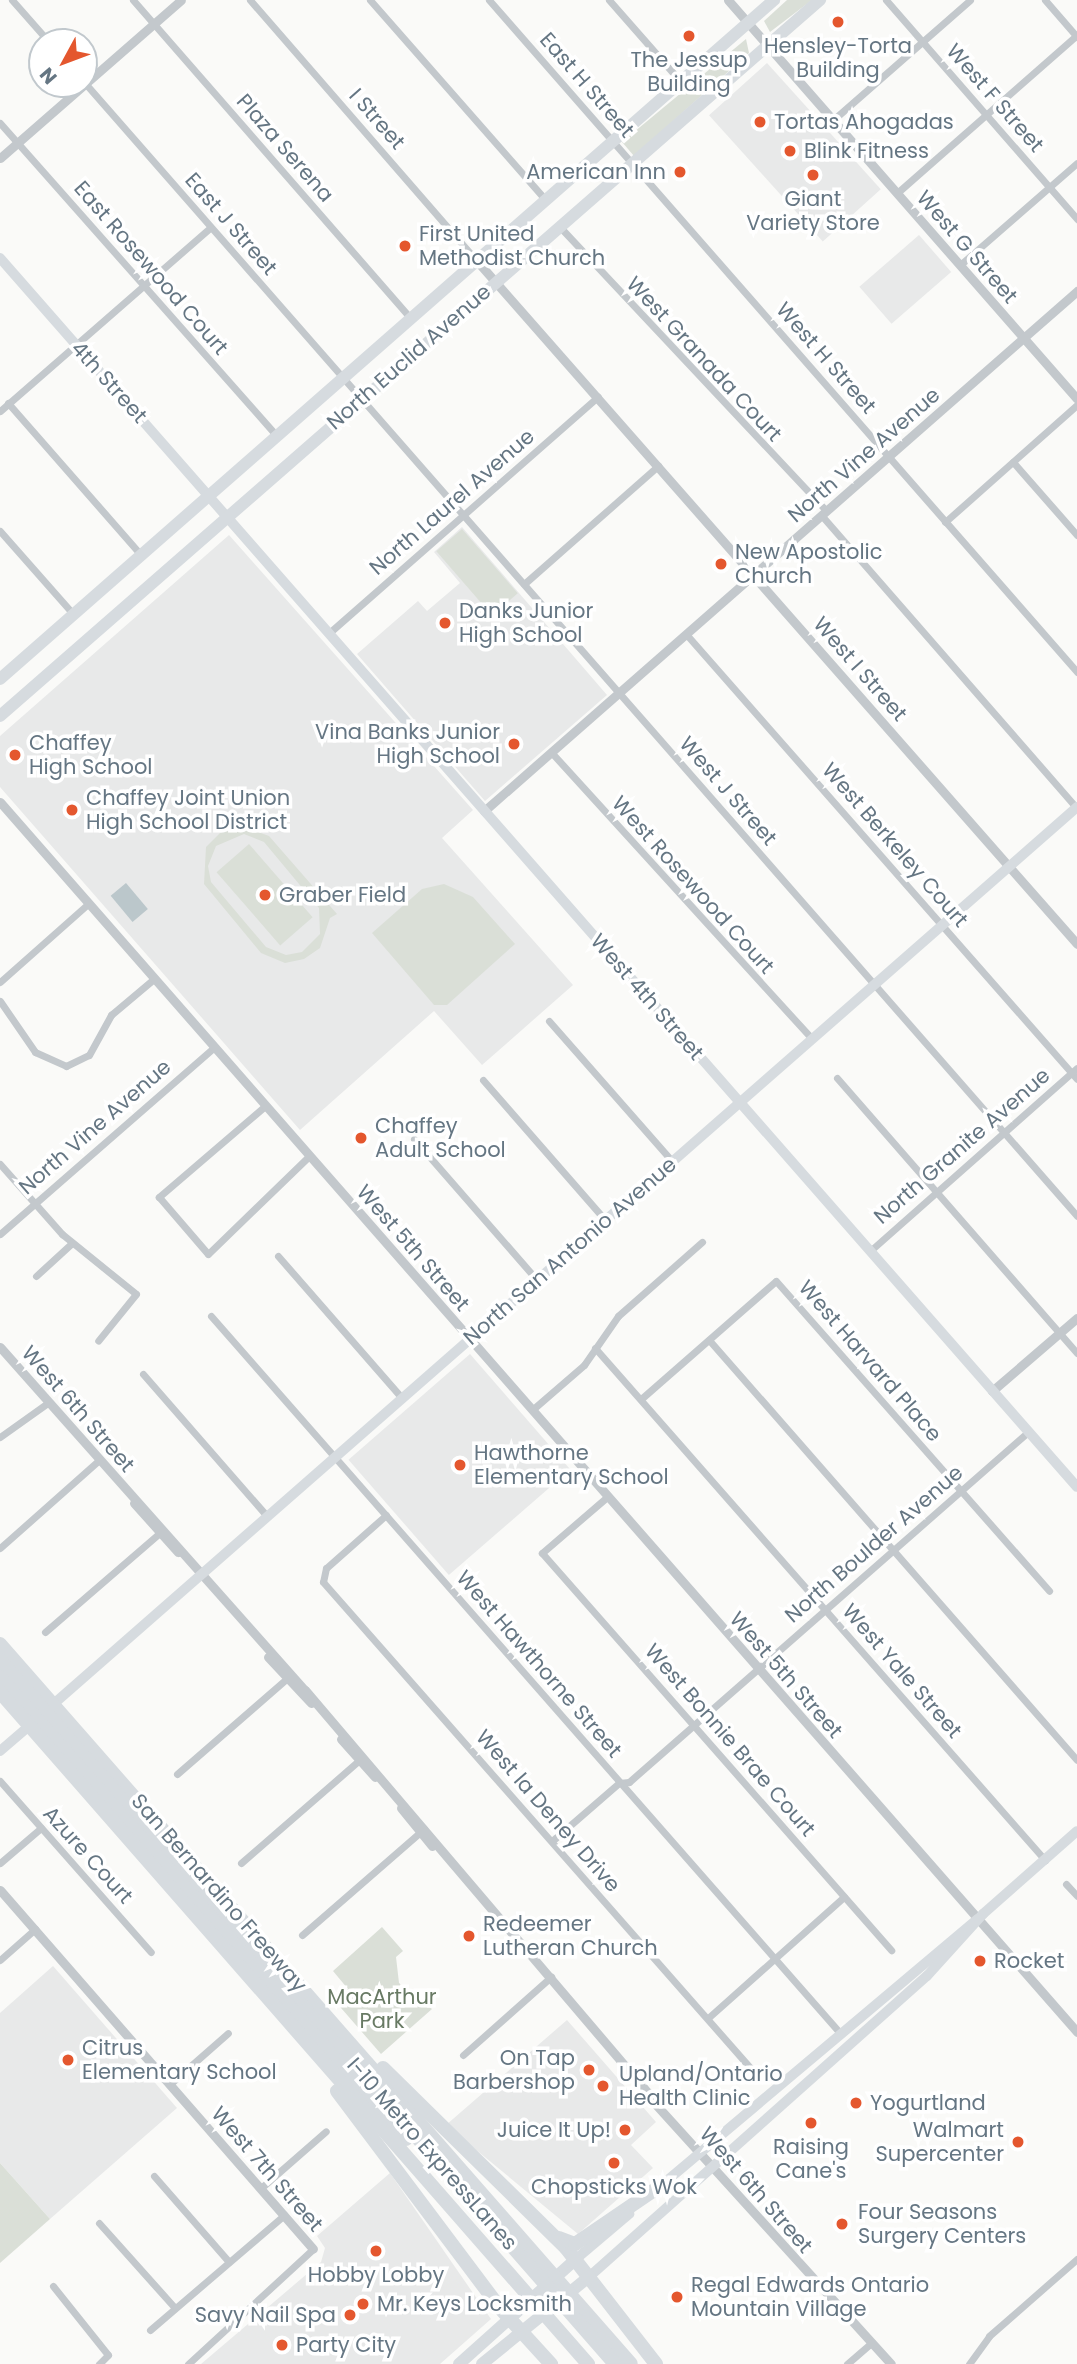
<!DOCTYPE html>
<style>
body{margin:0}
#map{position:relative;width:1077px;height:2364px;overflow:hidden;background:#fafaf8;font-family:Poppins,sans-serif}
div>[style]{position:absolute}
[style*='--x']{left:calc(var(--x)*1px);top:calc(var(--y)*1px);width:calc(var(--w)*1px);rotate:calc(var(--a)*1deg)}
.built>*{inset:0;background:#e8e9e9;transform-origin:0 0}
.green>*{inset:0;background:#dadfd7;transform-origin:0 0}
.water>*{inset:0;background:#bbc7cb;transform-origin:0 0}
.minor>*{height:7px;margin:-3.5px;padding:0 3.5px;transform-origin:3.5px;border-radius:3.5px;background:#c3c8cc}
.tertiary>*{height:9px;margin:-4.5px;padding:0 4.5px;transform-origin:4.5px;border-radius:4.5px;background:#c3c8cc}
.secondary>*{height:10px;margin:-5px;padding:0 5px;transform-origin:5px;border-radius:5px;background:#d6dbdf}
.primary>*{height:12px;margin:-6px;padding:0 6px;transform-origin:6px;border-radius:6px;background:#d6dbdf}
.motorway>*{height:14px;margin:-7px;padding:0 7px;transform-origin:7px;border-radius:7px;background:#d6dbdf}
.dots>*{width:19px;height:19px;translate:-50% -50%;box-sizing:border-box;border:4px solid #fff;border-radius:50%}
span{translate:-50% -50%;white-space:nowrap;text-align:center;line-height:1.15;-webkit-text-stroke:7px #fff;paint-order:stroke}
.poi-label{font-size:21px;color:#657683}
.left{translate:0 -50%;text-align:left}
.right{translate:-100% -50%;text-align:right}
.street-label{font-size:21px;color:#657683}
.park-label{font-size:21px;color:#687a64}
.north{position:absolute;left:28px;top:28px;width:70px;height:70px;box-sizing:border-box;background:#fff;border:2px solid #c1c8cd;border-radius:50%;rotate:229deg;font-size:19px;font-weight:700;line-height:28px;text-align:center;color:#657683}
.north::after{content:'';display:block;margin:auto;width:24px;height:32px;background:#e4572e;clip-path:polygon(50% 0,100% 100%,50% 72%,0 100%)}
</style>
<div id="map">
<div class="built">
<i style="left:767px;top:63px;width:170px;height:78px;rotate:48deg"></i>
<i style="left:919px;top:235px;width:49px;height:79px;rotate:49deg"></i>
<i style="clip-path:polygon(462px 527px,607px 695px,485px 801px,357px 654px,418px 601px,427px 611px,460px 583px,434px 552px)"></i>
<i style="clip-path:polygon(229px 535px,473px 810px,442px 838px,573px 985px,482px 1065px,434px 1011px,300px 1130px,0 787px,0 736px)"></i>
<i style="left:470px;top:1354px;width:153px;height:161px;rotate:49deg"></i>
<i style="clip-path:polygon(53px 1966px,177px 2108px,50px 2219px,0 2163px,0 2013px)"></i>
<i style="clip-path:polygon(567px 2020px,656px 2122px,631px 2145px,653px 2168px,578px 2234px,446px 2125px)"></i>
<i style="clip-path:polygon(390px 2173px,491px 2319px,440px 2364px,201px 2364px,321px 2262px,325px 2248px,317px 2236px)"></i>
</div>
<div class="green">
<i style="clip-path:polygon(787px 0,812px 0,770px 32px,764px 21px)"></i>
<i style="clip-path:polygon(746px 39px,749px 53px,634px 156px,622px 142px)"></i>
<i style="left:462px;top:529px;width:85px;height:34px;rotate:49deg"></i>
<i style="clip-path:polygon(evenodd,245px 827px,269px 836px,337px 914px,330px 918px,320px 948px,304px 959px,285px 963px,261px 953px,204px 884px,206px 847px,220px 833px,245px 827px,244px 834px,264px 842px,319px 908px,320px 934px,302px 952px,286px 955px,266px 947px,211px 882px,208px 866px,216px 846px,244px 834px)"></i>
<i style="left:249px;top:844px;width:97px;height:43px;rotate:49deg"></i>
<i style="clip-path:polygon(444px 884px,473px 897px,515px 944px,447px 1005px,434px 1005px,372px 933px,422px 889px)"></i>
<i style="clip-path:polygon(382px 1927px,403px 1951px,396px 1957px,399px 1983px,432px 2009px,381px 2054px,335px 2001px,348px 1989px,333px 1971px)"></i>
<i style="clip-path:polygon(0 2163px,50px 2219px,0 2263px)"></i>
</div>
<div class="water">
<i style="left:126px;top:883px;width:34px;height:20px;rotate:50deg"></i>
</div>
<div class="minor">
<i style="--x:12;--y:0;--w:56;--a:48.6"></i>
<i style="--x:133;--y:0;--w:423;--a:48.9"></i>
<i style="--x:250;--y:0;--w:346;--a:49"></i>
<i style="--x:370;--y:0;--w:266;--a:48.7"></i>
<i style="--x:489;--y:0;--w:893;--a:48.81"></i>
<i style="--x:609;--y:0;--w:109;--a:48.7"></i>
<i style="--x:886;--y:0;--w:291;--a:48.9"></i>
<i style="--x:1045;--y:0;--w:49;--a:49.1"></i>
<i style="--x:84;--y:82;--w:1507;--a:48.79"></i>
<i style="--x:833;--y:120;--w:182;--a:-41.2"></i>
<i style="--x:0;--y:123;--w:418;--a:48.5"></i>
<i style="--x:897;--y:193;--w:240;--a:-41.3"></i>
<i style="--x:559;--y:226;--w:391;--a:46.8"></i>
<i style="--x:960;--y:265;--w:155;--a:-41.1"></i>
<i style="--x:8;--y:403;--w:202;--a:48.8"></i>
<i style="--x:0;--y:411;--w:279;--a:-41.1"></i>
<i style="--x:1013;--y:462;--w:97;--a:48.8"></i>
<i style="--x:822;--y:516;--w:388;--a:48.9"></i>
<i style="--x:945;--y:522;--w:176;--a:-41.6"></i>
<i style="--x:0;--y:531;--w:112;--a:48.6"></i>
<i style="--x:524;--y:584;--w:179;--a:-41.4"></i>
<i style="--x:329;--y:633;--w:358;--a:-41.3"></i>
<i style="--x:686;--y:634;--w:592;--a:48.7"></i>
<i style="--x:551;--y:752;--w:388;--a:47.7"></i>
<i style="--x:0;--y:982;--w:119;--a:-41.6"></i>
<i style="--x:0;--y:1001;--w:62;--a:55.5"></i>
<i style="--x:35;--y:1052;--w:34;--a:24"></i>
<i style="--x:66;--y:1066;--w:25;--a:-26"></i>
<i style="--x:89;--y:1055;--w:46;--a:-61.2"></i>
<i style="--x:111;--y:1015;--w:57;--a:-40.1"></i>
<i style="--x:549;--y:1021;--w:186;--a:48.7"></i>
<i style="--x:837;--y:1078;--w:365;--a:48.9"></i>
<i style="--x:483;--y:1080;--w:186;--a:48.9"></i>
<i style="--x:265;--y:1106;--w:140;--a:139.4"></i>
<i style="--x:159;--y:1197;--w:75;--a:49.3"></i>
<i style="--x:208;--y:1254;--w:141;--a:-44.1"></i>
<i style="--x:414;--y:1139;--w:187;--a:48.9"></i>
<i style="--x:0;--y:1164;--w:94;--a:48.5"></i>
<i style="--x:62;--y:1234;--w:95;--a:39"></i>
<i style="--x:136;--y:1294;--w:60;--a:129"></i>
<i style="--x:0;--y:1234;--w:284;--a:-41.1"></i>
<i style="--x:870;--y:1251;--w:276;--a:-41.5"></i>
<i style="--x:278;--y:1256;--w:189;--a:48.9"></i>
<i style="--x:36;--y:1276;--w:49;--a:-42.5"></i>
<i style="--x:211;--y:1316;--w:955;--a:48.74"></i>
<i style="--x:709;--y:1340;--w:558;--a:48.78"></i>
<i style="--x:595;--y:1348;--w:682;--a:48.69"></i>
<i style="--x:143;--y:1374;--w:189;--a:48.9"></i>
<i style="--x:641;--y:1399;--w:179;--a:-41.2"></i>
<i style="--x:776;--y:1281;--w:413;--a:48.6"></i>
<i style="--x:532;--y:1410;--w:69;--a:-40.9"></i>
<i style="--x:584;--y:1365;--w:60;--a:-55.2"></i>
<i style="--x:618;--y:1316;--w:112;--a:-41.4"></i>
<i style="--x:0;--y:1437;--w:60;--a:-35.5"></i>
<i style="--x:607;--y:1497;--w:86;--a:139.3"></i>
<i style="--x:542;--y:1553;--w:529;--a:48.68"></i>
<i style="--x:386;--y:1515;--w:80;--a:138.5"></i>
<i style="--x:326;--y:1568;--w:14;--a:102"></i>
<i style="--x:323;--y:1582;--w:653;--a:48.67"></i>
<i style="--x:0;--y:1548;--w:132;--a:-41.6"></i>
<i style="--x:45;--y:1632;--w:155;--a:-40.8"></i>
<i style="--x:177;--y:1774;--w:151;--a:-41"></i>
<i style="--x:0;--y:1781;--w:228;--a:48.6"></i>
<i style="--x:552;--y:1841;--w:89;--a:-40.9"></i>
<i style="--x:619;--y:1783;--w:10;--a:-6"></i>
<i style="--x:629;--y:1782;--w:531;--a:-41.26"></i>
<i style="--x:0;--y:1863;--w:54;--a:-40.5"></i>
<i style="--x:241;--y:1863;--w:154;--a:-41"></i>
<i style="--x:1066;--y:1884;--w:16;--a:47"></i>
<i style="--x:302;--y:1935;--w:162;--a:-41"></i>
<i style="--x:0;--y:1960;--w:47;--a:-41.5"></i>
<i style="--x:708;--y:2018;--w:182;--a:-41.7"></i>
<i style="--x:463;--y:2055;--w:118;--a:-41.6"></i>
<i style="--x:170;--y:2084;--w:77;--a:-41.3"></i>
<i style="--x:154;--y:2176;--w:114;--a:48.9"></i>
<i style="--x:261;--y:2188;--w:86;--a:-41.2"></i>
<i style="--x:99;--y:2223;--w:114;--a:48.2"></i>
<i style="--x:53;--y:2286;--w:88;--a:51.4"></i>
<i style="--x:108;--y:2355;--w:13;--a:135"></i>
<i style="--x:150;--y:2330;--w:177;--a:-40.6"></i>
<i style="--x:188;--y:2364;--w:170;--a:-42.6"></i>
<i style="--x:847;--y:2364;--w:33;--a:-41"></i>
<i style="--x:969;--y:2364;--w:34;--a:-54"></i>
<i style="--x:989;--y:2336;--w:117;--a:-41.2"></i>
</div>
<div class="tertiary">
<i style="--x:728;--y:0;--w:530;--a:48.82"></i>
<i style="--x:0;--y:158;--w:240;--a:-41.1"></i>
<i style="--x:477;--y:261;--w:909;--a:48.7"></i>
<i style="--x:0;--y:802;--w:1635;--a:48.79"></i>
<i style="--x:484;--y:811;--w:789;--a:-41.25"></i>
<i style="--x:0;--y:1347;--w:459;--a:48.4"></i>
<i style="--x:305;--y:1690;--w:538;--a:49.59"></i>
<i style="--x:992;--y:1391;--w:112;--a:-40.7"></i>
<i style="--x:134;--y:1503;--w:66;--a:48.1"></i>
<i style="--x:268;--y:1657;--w:63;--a:46.9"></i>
<i style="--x:341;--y:1739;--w:51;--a:48.2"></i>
<i style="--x:401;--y:1808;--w:49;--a:50.8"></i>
<i style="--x:0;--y:1890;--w:476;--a:48.9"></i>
<i style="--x:649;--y:2097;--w:360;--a:47.8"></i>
</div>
<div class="secondary">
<i style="--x:0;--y:258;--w:1634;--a:48.77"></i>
<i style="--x:49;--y:1708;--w:1367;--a:-41.23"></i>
<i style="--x:0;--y:1751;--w:46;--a:-40.6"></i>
<i style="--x:657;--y:2189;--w:419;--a:-40.1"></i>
<i style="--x:576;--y:2259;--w:70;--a:-40.3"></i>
<i style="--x:590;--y:2276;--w:451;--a:-41.7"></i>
<i style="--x:927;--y:1976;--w:84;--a:-47.9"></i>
<i style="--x:983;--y:1914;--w:125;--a:-41.4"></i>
</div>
<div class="primary">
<i style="--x:0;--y:679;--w:1030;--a:-41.26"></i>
<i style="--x:0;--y:716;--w:1089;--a:-41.13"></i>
<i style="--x:459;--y:2364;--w:157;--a:-41.9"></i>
<i style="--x:482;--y:2364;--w:139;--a:-39.2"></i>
</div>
<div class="motorway">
<i style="--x:0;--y:1644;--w:957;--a:48.77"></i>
<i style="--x:0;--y:1660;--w:935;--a:48.86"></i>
<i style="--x:0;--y:1677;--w:615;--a:48.69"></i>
<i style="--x:0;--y:1692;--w:893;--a:48.81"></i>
<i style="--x:383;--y:2068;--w:257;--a:44.5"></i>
<i style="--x:566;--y:2248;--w:147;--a:52.2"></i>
<i style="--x:337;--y:2091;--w:271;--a:53.1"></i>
<i style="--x:500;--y:2308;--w:76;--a:47.7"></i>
<i style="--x:559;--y:2238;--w:17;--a:21"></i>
<i style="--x:575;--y:2244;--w:103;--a:-34.3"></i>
</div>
<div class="dots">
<i style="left:838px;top:22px;background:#e4572e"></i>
<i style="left:689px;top:36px;background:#e4572e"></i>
<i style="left:760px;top:122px;background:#e4572e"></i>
<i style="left:790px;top:151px;background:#e4572e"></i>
<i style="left:680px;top:172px;background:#e4572e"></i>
<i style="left:813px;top:175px;background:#e4572e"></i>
<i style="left:405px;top:246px;background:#e4572e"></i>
<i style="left:721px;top:564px;background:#e4572e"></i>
<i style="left:445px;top:623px;background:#e4572e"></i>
<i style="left:514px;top:744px;background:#e4572e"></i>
<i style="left:15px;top:755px;background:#e4572e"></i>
<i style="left:72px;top:810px;background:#e4572e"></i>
<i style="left:265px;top:895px;background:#e4572e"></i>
<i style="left:361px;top:1138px;background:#e4572e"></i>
<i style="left:460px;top:1465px;background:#e4572e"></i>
<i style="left:469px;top:1936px;background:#e4572e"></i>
<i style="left:980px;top:1961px;background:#e4572e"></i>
<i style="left:68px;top:2060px;background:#e4572e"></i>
<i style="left:589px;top:2070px;background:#e4572e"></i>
<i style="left:603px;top:2086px;background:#e4572e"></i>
<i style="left:856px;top:2103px;background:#e4572e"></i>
<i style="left:811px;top:2123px;background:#e4572e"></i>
<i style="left:625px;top:2130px;background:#e4572e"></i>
<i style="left:1018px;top:2142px;background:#e4572e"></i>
<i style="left:614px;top:2163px;background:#e4572e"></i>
<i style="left:842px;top:2224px;background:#e4572e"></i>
<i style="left:376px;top:2251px;background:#e4572e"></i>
<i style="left:677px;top:2297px;background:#e4572e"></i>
<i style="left:363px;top:2304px;background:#e4572e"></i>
<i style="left:350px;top:2315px;background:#e4572e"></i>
<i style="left:282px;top:2345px;background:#e4572e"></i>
</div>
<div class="poi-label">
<span style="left:838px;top:58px">Hensley-Torta<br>Building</span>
<span style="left:689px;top:72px">The Jessup<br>Building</span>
<span class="left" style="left:774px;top:122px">Tortas Ahogadas</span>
<span class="left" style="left:804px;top:151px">Blink Fitness</span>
<span class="right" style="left:666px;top:172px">American Inn</span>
<span style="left:813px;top:211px">Giant<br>Variety Store</span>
<span class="left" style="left:419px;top:246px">First United<br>Methodist Church</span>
<span class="left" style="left:735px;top:564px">New Apostolic<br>Church</span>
<span class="left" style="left:459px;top:623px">Danks Junior<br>High School</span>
<span class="right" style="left:500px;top:744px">Vina Banks Junior<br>High School</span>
<span class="left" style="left:29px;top:755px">Chaffey<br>High School</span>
<span class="left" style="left:86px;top:810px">Chaffey Joint Union<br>High School District</span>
<span class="left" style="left:279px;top:895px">Graber Field</span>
<span class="left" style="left:375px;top:1138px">Chaffey<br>Adult School</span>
<span class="left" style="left:474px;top:1465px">Hawthorne<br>Elementary School</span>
<span class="left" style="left:483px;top:1936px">Redeemer<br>Lutheran Church</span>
<span class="left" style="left:994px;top:1961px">Rocket</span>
<span class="left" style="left:82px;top:2060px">Citrus<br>Elementary School</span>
<span class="right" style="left:575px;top:2070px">On Tap<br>Barbershop</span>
<span class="left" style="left:619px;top:2086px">Upland/Ontario<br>Health Clinic</span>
<span class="left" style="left:870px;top:2103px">Yogurtland</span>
<span class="right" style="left:611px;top:2130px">Juice It Up!</span>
<span class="right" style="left:1004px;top:2142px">Walmart<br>Supercenter</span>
<span style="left:811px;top:2159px">Raising<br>Cane's</span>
<span style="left:614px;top:2187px">Chopsticks Wok</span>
<span class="left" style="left:858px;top:2224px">Four Seasons<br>Surgery Centers</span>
<span style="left:376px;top:2275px">Hobby Lobby</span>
<span class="left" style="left:691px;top:2297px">Regal Edwards Ontario<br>Mountain Village</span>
<span class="left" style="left:377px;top:2304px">Mr. Keys Locksmith</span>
<span class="right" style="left:336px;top:2315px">Savy Nail Spa</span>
<span class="left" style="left:296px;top:2345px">Party City</span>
</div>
<div class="street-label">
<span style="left:587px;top:85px;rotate:49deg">East H Street</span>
<span style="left:995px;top:98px;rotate:49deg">West F Street</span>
<span style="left:377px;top:119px;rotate:49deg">I Street</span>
<span style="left:285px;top:148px;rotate:49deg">Plaza Serena</span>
<span style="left:231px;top:224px;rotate:49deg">East J Street</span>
<span style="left:967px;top:247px;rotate:49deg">West G Street</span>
<span style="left:151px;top:268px;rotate:49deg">East Rosewood Court</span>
<span style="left:409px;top:357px;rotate:-41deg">North Euclid Avenue</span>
<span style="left:826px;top:358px;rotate:49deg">West H Street</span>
<span style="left:704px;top:359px;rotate:47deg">West Granada Court</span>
<span style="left:109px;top:382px;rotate:48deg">4th Street</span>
<span style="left:864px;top:455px;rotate:-41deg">North Vine Avenue</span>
<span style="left:452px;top:502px;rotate:-41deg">North Laurel Avenue</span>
<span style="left:860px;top:669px;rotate:49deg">West I Street</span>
<span style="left:728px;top:791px;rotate:49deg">West J Street</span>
<span style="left:895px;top:845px;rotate:49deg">West Berkeley Court</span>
<span style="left:693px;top:885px;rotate:48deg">West Rosewood Court</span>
<span style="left:647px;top:997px;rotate:49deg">West 4th Street</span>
<span style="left:95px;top:1127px;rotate:-41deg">North Vine Avenue</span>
<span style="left:962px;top:1146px;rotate:-41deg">North Granite Avenue</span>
<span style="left:413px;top:1248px;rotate:49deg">West 5th Street</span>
<span style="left:570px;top:1251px;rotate:-41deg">North San Antonio Avenue</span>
<span style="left:870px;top:1361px;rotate:49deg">West Harvard Place</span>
<span style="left:78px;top:1409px;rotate:49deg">West 6th Street</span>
<span style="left:874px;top:1544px;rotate:-41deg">North Boulder Avenue</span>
<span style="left:539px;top:1664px;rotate:49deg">West Hawthorne Street</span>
<span style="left:902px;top:1671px;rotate:49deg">West Yale Street</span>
<span style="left:786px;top:1675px;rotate:49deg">West 5th Street</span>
<span style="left:730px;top:1740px;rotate:49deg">West Bonnie Brae Court</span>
<span style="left:548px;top:1811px;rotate:49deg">West la Deney Drive</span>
<span style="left:88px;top:1855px;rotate:48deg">Azure Court</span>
<span style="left:219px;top:1893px;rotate:49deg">San Bernardino Freeway</span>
<span style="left:432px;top:2154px;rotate:49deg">I-10 Metro ExpressLanes</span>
<span style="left:267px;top:2169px;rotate:49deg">West 7th Street</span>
<span style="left:756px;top:2190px;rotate:49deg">West 6th Street</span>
</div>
<div class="park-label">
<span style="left:382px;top:2009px">MacArthur<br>Park</span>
</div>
<div class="north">N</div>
</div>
